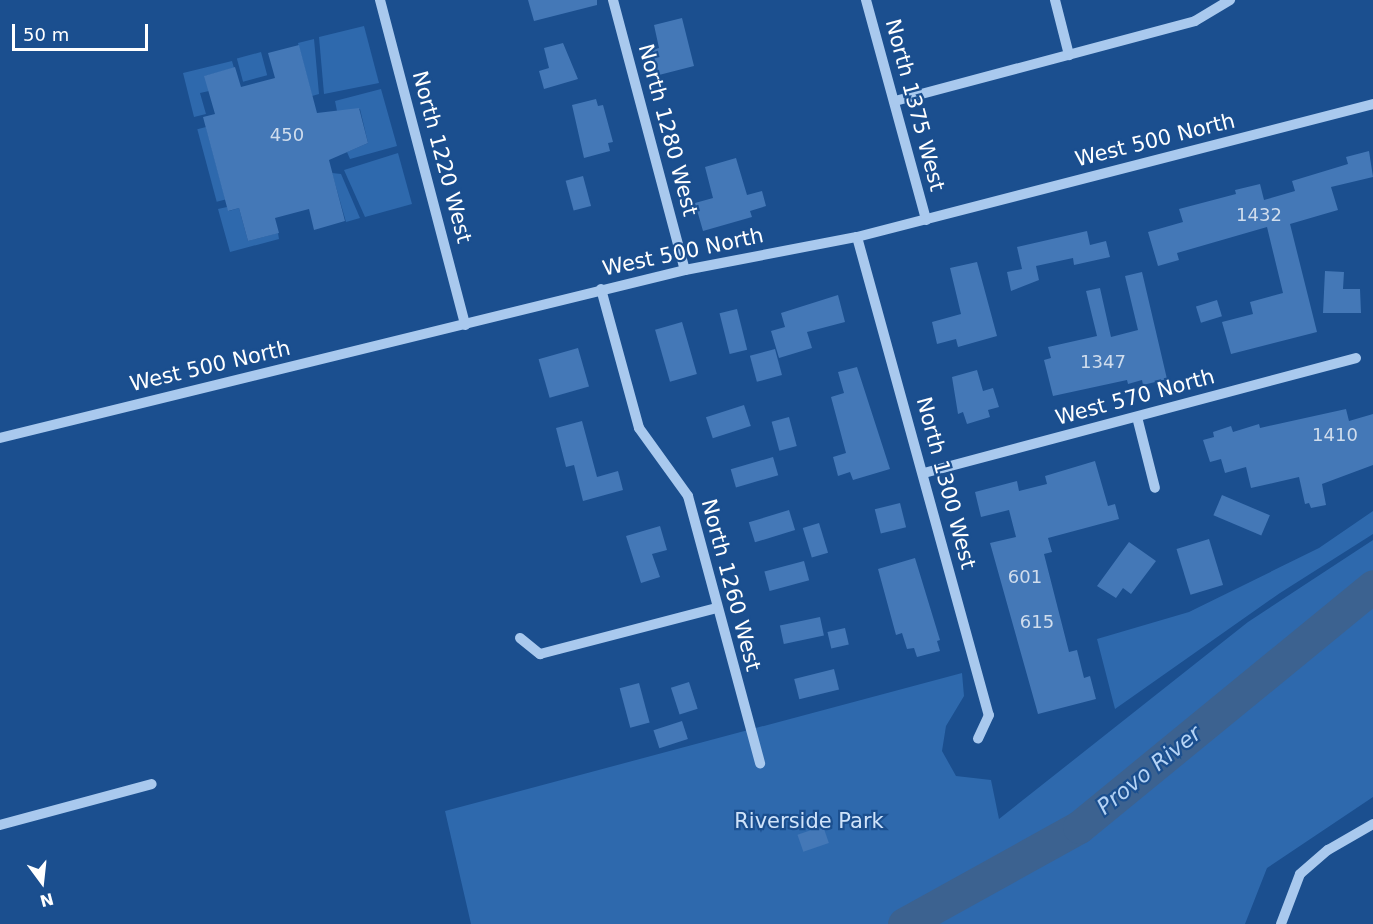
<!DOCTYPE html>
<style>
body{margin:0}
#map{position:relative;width:1373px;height:924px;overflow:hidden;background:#1b4f8f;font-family:"DejaVu Sans",sans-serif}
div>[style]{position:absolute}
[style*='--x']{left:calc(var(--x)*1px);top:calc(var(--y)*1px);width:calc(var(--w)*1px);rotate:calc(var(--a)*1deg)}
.green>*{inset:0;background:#2e69ad;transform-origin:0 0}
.river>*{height:33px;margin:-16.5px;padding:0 16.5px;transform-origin:16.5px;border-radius:16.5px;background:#3c6290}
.building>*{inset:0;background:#4478b7;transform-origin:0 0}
.minor>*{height:10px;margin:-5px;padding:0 5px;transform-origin:5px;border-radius:5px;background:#a9c9ee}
span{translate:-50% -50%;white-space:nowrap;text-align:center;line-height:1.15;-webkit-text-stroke:4.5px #1b4f8f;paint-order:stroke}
.number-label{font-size:18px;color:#d0dded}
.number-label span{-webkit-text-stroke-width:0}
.street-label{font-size:21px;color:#fff}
.park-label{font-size:21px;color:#cfe3fa}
.water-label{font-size:22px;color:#b5d3f5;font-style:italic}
.north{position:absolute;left:12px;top:852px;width:60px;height:60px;-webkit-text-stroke:4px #1b4f8f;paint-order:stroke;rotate:165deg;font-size:16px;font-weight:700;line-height:24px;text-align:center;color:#fff}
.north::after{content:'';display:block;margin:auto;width:21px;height:27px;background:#fff;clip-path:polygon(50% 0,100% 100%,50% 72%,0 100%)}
.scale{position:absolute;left:12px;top:24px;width:136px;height:27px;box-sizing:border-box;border:3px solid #fff;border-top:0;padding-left:8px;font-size:18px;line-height:21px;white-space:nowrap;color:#fff;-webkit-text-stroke:4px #1b4f8f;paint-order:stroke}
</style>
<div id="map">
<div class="green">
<i style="clip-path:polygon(364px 26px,379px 83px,324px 94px,319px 37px)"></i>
<i style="clip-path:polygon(314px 39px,319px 94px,312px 96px,298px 43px)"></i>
<i style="left:261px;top:52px;width:24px;height:25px;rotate:75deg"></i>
<i style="clip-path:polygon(232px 61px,234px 68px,205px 76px,209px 91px,200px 93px,206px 114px,194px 117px,183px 73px)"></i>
<i style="clip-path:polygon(381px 89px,397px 146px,350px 159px,347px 152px,368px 143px,360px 109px,337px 111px,335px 101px)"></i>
<i style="left:206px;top:127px;width:75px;height:9px;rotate:75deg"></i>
<i style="clip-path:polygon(398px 153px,412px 204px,365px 217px,344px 170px)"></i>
<i style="clip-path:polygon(332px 173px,341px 174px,360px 218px,346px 222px)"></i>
<i style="clip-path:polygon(227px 207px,229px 211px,239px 208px,248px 241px,278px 233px,279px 239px,230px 252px,218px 209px)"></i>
<i style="clip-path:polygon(1373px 511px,1373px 534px,1280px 593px,1115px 709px,1097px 639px,1189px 612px,1319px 548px)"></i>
<i style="clip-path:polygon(1373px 540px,1373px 797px,1267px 868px,1245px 924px,471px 924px,445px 811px,962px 673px,964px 696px,946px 726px,942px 751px,956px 776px,991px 780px,999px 819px,1248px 622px)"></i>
</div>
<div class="river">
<i style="--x:904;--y:924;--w:200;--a:-29"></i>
<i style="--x:1079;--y:827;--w:380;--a:-39.3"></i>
</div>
<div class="building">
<i style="clip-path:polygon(528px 0,597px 0,597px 5px,534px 21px)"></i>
<i style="clip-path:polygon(682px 18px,694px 66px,659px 75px,652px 50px,659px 48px,654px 25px)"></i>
<i style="clip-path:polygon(563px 43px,578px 79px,544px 89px,539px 71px,549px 68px,544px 48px)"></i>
<i style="clip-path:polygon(299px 45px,317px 113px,359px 108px,368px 143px,329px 160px,345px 221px,314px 230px,309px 209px,275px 218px,279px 233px,248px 241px,239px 208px,228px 211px,203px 117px,215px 114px,204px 76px,235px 67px,241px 87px,275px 78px,268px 53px)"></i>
<i style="clip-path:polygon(596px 99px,598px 106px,603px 105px,613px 142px,608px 143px,610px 151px,584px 158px,572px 105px)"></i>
<i style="clip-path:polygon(1369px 151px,1373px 177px,1331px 187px,1338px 210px,1290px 224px,1317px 332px,1231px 354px,1222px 322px,1253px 314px,1250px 302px,1283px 293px,1267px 227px,1177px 253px,1179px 260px,1158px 266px,1148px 232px,1183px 222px,1179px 209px,1236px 194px,1235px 190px,1260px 184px,1264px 200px,1295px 191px,1292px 181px,1348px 164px,1346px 157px)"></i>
<i style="clip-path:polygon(736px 158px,747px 195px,762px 191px,766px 206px,750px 211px,752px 217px,703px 231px,695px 203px,713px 198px,705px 167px)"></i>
<i style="left:583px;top:176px;width:31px;height:18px;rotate:75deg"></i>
<i style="clip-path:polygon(1087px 231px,1090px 245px,1106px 241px,1110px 257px,1074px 265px,1073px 258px,1036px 266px,1039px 280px,1011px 291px,1007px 272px,1022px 269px,1017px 247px)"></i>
<i style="clip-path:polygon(977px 262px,997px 336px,958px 347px,956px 339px,937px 344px,932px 322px,961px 314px,950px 268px)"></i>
<i style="clip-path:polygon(1325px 271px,1344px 272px,1343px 289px,1360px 289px,1361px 313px,1323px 313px)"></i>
<i style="clip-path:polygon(1142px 272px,1167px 379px,1143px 385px,1142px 380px,1128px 384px,1127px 380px,1053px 396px,1044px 360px,1051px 358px,1048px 347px,1097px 336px,1086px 291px,1100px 288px,1111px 337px,1138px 330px,1125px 276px)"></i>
<i style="clip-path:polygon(838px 295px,845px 322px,807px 332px,812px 348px,779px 358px,771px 331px,785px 327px,781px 313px)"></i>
<i style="left:1217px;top:300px;width:17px;height:22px;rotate:73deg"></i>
<i style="left:737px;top:309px;width:42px;height:18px;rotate:76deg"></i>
<i style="left:682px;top:322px;width:54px;height:28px;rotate:74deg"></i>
<i style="left:578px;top:348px;width:40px;height:41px;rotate:74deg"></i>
<i style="left:775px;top:349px;width:27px;height:26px;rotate:75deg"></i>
<i style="clip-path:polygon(857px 367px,890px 469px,853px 480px,850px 472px,838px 476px,833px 457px,846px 453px,831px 397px,844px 393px,838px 372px)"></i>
<i style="clip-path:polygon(977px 370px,983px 391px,993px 388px,999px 407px,988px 410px,990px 417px,967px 424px,963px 412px,958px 414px,952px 377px)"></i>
<i style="left:744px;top:405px;width:22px;height:40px;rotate:72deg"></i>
<i style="clip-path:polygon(1346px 409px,1349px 421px,1373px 414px,1373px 465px,1322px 484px,1326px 505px,1311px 508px,1309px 503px,1305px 504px,1299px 477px,1251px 488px,1246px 467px,1225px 473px,1221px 459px,1210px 462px,1203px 440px,1214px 437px,1213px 432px,1231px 426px,1233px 432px,1259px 424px,1260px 428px)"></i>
<i style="left:789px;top:417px;width:30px;height:18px;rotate:75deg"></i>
<i style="clip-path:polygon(582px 421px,597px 477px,618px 471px,623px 490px,583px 501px,574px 465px,566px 467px,556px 428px)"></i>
<i style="left:773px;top:457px;width:19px;height:44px;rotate:74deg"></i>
<i style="clip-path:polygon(1095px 461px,1108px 506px,1115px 504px,1119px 519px,1048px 538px,1052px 552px,1044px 554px,1069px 652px,1077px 650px,1084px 678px,1090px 676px,1096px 699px,1038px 714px,990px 543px,1016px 537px,1009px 510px,981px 517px,975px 492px,1017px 481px,1019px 491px,1047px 484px,1045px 476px)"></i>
<i style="left:1222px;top:495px;width:52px;height:22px;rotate:23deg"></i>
<i style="left:900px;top:503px;width:25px;height:26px;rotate:76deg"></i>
<i style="left:789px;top:510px;width:21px;height:42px;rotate:73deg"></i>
<i style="left:819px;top:523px;width:31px;height:17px;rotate:73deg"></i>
<i style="clip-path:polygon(660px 526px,667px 550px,652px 554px,660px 577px,641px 583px,626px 536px)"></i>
<i style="left:1209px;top:539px;width:48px;height:34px;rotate:73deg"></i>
<i style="clip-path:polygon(1129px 542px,1156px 561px,1131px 594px,1123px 588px,1116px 598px,1097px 586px)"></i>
<i style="clip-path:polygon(915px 558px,940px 640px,937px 641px,940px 651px,917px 657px,914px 648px,907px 649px,902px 633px,896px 635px,878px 569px)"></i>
<i style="left:804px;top:561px;width:20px;height:41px;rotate:75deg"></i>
<i style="left:820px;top:617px;width:19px;height:41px;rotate:78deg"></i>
<i style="left:845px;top:628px;width:17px;height:18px;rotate:77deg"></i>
<i style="left:834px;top:669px;width:21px;height:41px;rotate:76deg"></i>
<i style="left:689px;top:682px;width:28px;height:19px;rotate:72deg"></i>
<i style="left:639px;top:683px;width:41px;height:20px;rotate:75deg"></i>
<i style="left:682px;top:721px;width:19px;height:30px;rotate:72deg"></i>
<i style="left:823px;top:826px;width:18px;height:27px;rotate:71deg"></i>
</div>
<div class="minor">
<i style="--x:380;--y:0;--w:336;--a:75.3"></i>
<i style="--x:613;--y:0;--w:279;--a:75.1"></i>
<i style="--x:866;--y:0;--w:228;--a:74.7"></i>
<i style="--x:1055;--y:0;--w:57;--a:75.7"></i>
<i style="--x:895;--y:101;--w:310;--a:-14.9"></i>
<i style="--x:1195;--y:21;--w:41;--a:-31"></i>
<i style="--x:857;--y:237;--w:496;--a:74.6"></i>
<i style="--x:989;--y:715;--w:26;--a:115"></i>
<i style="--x:601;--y:289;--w:144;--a:74.7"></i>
<i style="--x:639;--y:428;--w:84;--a:54.2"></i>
<i style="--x:688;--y:496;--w:277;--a:74.9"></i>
<i style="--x:1137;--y:417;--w:73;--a:75.8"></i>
<i style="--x:0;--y:438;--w:705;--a:-13.78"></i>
<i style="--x:685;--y:270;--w:175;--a:-10.9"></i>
<i style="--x:857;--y:237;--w:533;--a:-14.45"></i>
<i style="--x:924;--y:473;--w:447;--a:-14.9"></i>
<i style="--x:520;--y:638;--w:26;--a:39"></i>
<i style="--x:540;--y:654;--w:183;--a:-14.6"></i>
<i style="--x:0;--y:825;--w:157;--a:-15.1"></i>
<i style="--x:1281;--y:924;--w:53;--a:-69.2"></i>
<i style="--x:1300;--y:874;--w:37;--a:-41"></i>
<i style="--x:1328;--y:850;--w:52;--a:-30"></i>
</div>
<div class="number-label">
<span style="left:287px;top:135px">450</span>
<span style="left:1259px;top:215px">1432</span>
<span style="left:1103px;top:362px">1347</span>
<span style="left:1335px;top:435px">1410</span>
<span style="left:1025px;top:577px">601</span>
<span style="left:1037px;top:622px">615</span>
</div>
<div class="street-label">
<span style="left:915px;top:105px;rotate:75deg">North 1375 West</span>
<span style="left:668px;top:130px;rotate:75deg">North 1280 West</span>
<span style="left:1155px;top:140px;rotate:-14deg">West 500 North</span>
<span style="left:442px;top:157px;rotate:75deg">North 1220 West</span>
<span style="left:683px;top:252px;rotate:-12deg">West 500 North</span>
<span style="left:210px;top:366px;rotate:-13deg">West 500 North</span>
<span style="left:1135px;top:397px;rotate:-15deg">West 570 North</span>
<span style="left:946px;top:483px;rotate:75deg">North 1300 West</span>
<span style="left:731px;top:585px;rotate:75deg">North 1260 West</span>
</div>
<div class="park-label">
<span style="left:809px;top:821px">Riverside Park</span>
</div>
<div class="water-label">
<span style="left:1149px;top:770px;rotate:-39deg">Provo River</span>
</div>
<div class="north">N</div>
<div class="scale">50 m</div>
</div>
